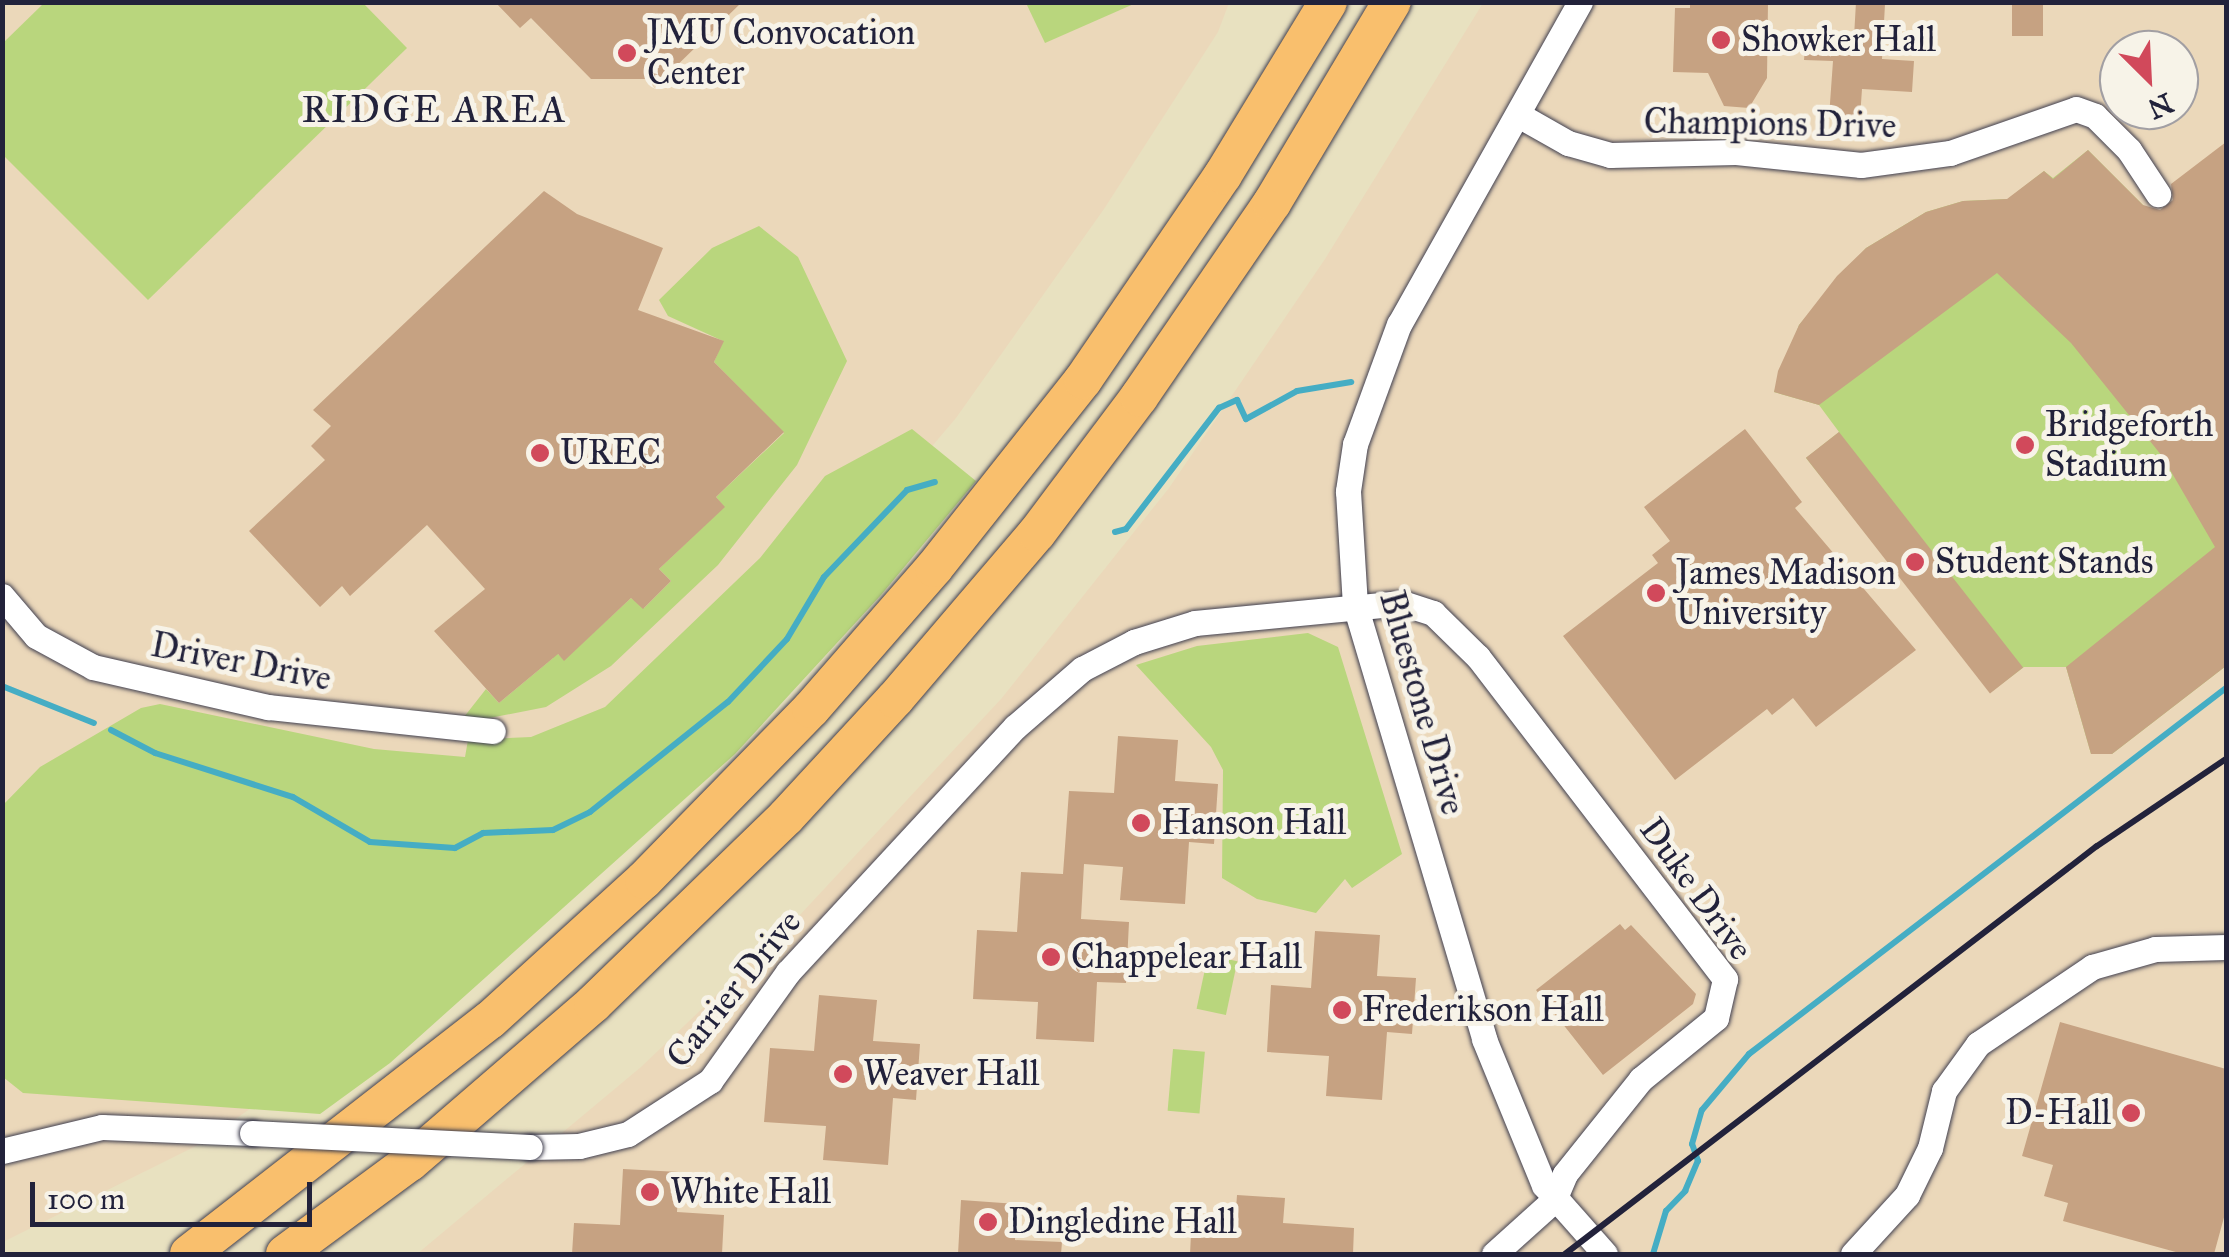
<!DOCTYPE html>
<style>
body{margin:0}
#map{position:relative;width:2229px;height:1257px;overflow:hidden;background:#e8e1c0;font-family:"IM FELL Great Primer",serif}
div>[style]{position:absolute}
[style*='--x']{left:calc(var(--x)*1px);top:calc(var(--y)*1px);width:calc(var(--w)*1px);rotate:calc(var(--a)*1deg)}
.built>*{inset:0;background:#ebd8ba}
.green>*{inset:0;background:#b9d67d;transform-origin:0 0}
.stream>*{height:6px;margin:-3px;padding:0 3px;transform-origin:3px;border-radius:3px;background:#45adc4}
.building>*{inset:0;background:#c6a282;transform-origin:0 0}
.roads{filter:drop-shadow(0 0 2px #403f4f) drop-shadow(0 0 2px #403f4f)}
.minor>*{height:25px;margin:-12.5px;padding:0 12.5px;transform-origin:12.5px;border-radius:12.5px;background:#fff}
.highway>*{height:38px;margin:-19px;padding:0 19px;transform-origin:19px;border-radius:19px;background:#f9bf6d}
.rail>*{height:6px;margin:-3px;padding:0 3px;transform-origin:3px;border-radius:3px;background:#22223b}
.bridges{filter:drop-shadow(0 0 2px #403f4f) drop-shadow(0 0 2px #403f4f)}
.minor-bridge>*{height:25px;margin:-12.5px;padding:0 12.5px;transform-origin:12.5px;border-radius:12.5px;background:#fff}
.dots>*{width:28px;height:28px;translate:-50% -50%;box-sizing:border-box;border:5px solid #f7f3e8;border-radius:50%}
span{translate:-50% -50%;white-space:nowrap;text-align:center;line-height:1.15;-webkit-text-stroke:10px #f7f3e8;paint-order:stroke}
.poi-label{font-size:35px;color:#22223b}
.left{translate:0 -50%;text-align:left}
.right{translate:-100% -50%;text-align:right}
.street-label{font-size:35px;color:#22223b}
.neighbourhood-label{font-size:38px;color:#22223b;letter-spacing:2.5px}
.frame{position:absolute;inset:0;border:5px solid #22223b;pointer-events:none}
.north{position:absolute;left:2099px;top:30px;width:100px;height:100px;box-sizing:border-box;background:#f7f3e8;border:2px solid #a29fa3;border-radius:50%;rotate:156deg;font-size:28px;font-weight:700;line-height:40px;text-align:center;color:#22223b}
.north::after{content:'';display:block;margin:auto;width:35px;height:45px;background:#d1495b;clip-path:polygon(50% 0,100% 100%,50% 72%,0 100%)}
.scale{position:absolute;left:30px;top:1182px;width:282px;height:45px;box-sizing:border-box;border:5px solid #22223b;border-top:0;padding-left:12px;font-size:30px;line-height:35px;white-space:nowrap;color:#22223b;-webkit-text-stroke:8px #f7f3e8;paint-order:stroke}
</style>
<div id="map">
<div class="built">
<i style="clip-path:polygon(3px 3px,1229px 3px,1218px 32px,1104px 209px,956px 418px,777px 629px,271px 1094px,200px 1144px,3px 1242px)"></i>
<i style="clip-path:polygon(evenodd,1483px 3px,2226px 3px,2226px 1254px,417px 1254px,641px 1067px,798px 917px,1001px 699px,1169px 488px,1325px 259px,1483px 3px,2119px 50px,2179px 50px,2179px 110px,2119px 110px,2119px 50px)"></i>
</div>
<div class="green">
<i style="clip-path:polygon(44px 3px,363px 3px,407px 48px,148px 300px,3px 155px,3px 43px)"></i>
<i style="clip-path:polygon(1026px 3px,1136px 3px,1045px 43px)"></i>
<i style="clip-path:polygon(2088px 150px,2143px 205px,2226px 309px,2226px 666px,2112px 754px,2091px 754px,2066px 667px,2024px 667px,1991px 692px,1806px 458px,1839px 432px,1819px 405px,1774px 392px,1799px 325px,1866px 248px,1926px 212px,1963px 201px,2008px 199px,2044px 171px,2053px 178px)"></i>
<i style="clip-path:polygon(759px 226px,798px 257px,847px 361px,797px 465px,718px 565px,611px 666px,546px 707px,469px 722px,464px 717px,486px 689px,499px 703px,553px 658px,552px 648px,564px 660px,631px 598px,644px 608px,671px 581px,659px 569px,724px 507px,716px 497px,784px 433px,714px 362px,723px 341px,668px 316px,659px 300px,712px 248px)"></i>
<i style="clip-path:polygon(912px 429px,976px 481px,881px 595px,735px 754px,390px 1063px,320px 1114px,23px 1093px,3px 1077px,3px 805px,40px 767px,141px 708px,160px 704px,374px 749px,465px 757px,468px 740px,531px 737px,605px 707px,760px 558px,825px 476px)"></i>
<i style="clip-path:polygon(1308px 633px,1338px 647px,1402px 854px,1352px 888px,1345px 879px,1316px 913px,1257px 899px,1222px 878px,1223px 770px,1211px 747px,1136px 665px,1197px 646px)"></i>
<i style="left:1208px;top:955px;width:30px;height:55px;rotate:12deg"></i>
<i style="left:1173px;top:1049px;width:32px;height:62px;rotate:5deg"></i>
</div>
<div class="stream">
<i style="--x:1115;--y:532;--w:11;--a:-15"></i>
<i style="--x:1126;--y:529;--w:153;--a:-52.5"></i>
<i style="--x:1219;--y:408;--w:20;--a:-24"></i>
<i style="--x:1237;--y:400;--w:21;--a:65"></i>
<i style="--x:1246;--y:419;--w:58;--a:-28.8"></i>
<i style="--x:1297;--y:391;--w:55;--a:-9.5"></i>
<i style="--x:2;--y:686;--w:99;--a:21.9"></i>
<i style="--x:111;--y:730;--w:50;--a:27.6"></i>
<i style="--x:155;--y:753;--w:145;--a:17.7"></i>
<i style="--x:293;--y:797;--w:89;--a:30.3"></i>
<i style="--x:370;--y:842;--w:85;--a:4"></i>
<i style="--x:455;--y:848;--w:32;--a:-28"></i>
<i style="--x:483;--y:833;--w:70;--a:-2.5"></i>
<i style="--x:553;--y:830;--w:41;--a:-25.9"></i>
<i style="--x:590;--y:812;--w:176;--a:-38.6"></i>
<i style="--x:728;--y:702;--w:86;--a:-46.9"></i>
<i style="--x:787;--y:639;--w:72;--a:-59.2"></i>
<i style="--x:824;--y:577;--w:120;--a:-46.3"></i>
<i style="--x:907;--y:490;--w:29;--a:-16"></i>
<i style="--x:1653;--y:1254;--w:45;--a:-73.2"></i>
<i style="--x:1666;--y:1211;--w:28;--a:-46"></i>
<i style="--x:1685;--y:1191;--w:33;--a:-67"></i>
<i style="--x:1698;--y:1161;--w:18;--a:-109"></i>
<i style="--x:1692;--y:1144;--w:35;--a:-74"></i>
<i style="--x:1702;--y:1110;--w:73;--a:-50"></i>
<i style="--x:1749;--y:1054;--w:601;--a:-37.5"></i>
</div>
<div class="building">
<i style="clip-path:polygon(495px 2px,742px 2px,663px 79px,591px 79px,531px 18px,520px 28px)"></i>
<i style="clip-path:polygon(1690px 2px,1768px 2px,1767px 78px,1749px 108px,1724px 106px,1708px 73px,1673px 72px,1675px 8px,1690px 8px)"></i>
<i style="clip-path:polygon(1856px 2px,1885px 4px,1882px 59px,1914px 61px,1912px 92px,1862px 89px,1860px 118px,1829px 117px,1833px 61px,1804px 60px,1806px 35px,1854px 37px)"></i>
<i style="left:2012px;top:2px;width:31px;height:34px"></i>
<i style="clip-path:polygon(2226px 142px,2226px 666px,2112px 754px,2091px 754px,2066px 667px,2215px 547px,2162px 456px,2071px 343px,1997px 273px,1819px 405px,1774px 392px,1778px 371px,1799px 325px,1837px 276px,1866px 248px,1926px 212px,1963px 201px,2007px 199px,2044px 171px,2053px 179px,2088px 150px,2143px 205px,2160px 210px,2173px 200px,2171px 184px)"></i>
<i style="clip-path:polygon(544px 191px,577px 214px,663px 248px,638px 310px,724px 341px,714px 362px,784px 432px,716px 497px,725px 507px,659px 569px,671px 581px,643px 609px,631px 598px,564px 661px,558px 654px,499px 703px,434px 631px,485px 589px,427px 525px,350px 596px,342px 586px,320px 607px,249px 531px,325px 460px,311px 446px,331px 426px,313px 410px)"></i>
<i style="clip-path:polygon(1745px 429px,1802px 502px,1795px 508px,1916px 650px,1816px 727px,1793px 698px,1772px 715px,1767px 709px,1675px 780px,1563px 636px,1658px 563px,1652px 555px,1670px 541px,1644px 507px)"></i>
<i style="left:1839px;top:432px;width:299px;height:42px;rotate:52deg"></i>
<i style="clip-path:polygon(1118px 736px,1178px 740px,1175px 781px,1218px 784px,1214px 844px,1189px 842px,1185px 904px,1120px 900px,1123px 867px,1084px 864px,1081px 919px,1129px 922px,1126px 983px,1097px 982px,1094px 1042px,1036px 1039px,1038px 1002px,973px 999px,977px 930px,1017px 932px,1021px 872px,1063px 874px,1069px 791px,1114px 793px)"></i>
<i style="clip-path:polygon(1620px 924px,1625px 930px,1631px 925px,1696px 994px,1693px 1004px,1603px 1075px,1536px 990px)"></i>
<i style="clip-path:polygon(1315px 931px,1380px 935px,1377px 976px,1416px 978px,1412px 1034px,1387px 1032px,1382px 1100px,1326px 1096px,1329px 1056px,1267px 1052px,1271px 985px,1311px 988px)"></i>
<i style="clip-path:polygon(819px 995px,877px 1000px,873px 1041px,920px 1044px,916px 1100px,893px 1098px,888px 1165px,823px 1160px,826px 1126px,764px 1122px,770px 1048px,814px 1051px)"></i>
<i style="clip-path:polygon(2060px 1022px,2226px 1069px,2226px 1210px,2214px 1254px,2183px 1254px,2063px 1221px,2068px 1203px,2044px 1196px,2053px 1165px,2022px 1156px)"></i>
<i style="clip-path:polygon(623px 1169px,679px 1172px,677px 1212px,724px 1215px,722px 1254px,572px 1254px,574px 1223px,620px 1225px)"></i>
<i style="clip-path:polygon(1237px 1195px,1285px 1198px,1283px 1223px,1354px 1228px,1353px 1254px,1190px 1254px,1191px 1234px,1234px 1237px)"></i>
<i style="clip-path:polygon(961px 1200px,1017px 1204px,1015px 1240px,1062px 1242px,1061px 1254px,958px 1254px)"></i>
</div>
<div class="roads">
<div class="minor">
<i style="--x:1580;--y:2;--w:369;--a:119.3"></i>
<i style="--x:1399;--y:324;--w:128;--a:110.1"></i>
<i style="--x:1355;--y:444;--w:48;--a:98.5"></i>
<i style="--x:1348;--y:491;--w:114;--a:86.5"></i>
<i style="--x:1355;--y:605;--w:453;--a:73.4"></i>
<i style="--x:1484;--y:1039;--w:158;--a:67.7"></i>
<i style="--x:1544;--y:1185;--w:92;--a:48.5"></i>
<i style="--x:1522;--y:117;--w:53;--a:29.5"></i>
<i style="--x:1568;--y:143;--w:44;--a:15.9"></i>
<i style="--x:1610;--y:155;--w:126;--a:-1.4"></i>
<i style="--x:1736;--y:152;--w:126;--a:5.9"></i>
<i style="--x:1861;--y:165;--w:90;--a:-7.7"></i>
<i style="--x:1950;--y:153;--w:133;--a:-19.2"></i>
<i style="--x:2076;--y:109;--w:20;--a:20"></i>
<i style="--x:2095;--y:116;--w:48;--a:45"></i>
<i style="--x:2129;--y:150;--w:53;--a:56.6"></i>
<i style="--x:2;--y:596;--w:52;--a:49.6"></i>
<i style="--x:36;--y:636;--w:65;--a:28.5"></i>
<i style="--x:93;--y:667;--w:180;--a:12.9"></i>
<i style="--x:268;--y:707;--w:226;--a:6.1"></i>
<i style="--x:530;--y:1147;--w:49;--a:-1.2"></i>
<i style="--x:579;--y:1146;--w:50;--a:-13.8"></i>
<i style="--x:628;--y:1134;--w:98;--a:-32.9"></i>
<i style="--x:710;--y:1081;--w:134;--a:-54.4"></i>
<i style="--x:788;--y:972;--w:334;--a:-47.2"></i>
<i style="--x:1015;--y:727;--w:89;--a:-40.9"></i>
<i style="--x:1082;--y:669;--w:59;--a:-27.4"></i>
<i style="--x:1134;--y:642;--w:64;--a:-17.3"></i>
<i style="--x:1195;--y:623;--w:208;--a:-5.5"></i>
<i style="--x:1402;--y:603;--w:33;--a:18"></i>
<i style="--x:1433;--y:613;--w:63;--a:44.4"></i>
<i style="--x:1478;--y:657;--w:406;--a:52.5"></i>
<i style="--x:1725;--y:979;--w:40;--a:103"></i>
<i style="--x:1716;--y:1018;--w:97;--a:140.9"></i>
<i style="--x:1641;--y:1079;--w:122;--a:128.7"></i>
<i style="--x:1565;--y:1174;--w:28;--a:113"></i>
<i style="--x:1554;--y:1200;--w:81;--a:138"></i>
<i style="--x:2;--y:1151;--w:103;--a:-13.5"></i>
<i style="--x:102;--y:1127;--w:150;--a:2.3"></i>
<i style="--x:1853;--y:1254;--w:80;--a:-47.5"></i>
<i style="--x:1907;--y:1195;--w:52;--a:-63.9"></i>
<i style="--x:1930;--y:1148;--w:59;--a:-76.2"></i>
<i style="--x:1944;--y:1091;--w:58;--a:-54.1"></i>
<i style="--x:1978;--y:1044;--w:138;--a:-34"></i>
<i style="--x:2092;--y:967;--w:66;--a:-15.9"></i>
<i style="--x:2155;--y:949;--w:71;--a:-1.6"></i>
</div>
<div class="highway">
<i style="--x:189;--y:1254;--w:381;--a:-37.9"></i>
<i style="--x:490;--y:1020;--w:208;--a:-42.3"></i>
<i style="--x:644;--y:880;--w:239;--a:-45.7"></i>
<i style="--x:811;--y:709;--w:187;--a:-48.9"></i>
<i style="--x:934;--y:568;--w:240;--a:-51.6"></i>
<i style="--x:1083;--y:380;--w:248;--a:-55.7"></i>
<i style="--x:1223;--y:175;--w:202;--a:-58.7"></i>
<i style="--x:285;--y:1254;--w:155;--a:-36.4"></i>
<i style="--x:410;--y:1162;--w:242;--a:-40.8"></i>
<i style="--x:593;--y:1004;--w:269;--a:-44.1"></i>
<i style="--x:786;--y:817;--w:161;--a:-47.3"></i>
<i style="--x:895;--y:699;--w:218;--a:-49.5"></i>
<i style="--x:1037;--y:533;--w:170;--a:-53.1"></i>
<i style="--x:1139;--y:397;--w:235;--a:-55.6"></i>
<i style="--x:1272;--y:203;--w:234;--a:-59.2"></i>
</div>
</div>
<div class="rail">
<i style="--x:1565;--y:1254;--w:670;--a:-37.49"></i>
<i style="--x:2097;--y:846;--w:156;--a:-34"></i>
</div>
<div class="bridges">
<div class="minor-bridge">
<i style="--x:252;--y:1133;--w:278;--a:2.9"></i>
</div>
</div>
<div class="dots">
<i style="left:1721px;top:40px;background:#d1495b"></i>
<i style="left:627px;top:53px;background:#d1495b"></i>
<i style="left:2025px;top:445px;background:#d1495b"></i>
<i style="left:540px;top:453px;background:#d1495b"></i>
<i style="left:1915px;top:562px;background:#d1495b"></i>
<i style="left:1656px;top:593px;background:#d1495b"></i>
<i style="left:1141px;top:823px;background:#d1495b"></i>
<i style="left:1051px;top:957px;background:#d1495b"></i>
<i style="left:1342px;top:1010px;background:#d1495b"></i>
<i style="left:843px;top:1074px;background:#d1495b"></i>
<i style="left:2131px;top:1113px;background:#d1495b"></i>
<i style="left:650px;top:1192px;background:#d1495b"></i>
<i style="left:988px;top:1222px;background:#d1495b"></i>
</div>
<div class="poi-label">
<span class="left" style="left:647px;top:53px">JMU Convocation<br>Center</span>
<span class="left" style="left:1741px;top:40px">Showker Hall</span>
<span class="left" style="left:2045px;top:445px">Bridgeforth<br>Stadium</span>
<span class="left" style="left:560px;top:453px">UREC</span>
<span class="left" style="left:1935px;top:562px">Student Stands</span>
<span class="left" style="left:1676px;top:593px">James Madison<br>University</span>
<span class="left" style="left:1161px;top:823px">Hanson Hall</span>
<span class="left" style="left:1071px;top:957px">Chappelear Hall</span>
<span class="left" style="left:1362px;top:1010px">Frederikson Hall</span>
<span class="left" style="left:863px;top:1074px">Weaver Hall</span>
<span class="right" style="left:2111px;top:1113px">D-Hall</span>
<span class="left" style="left:670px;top:1192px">White Hall</span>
<span class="left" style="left:1008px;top:1222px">Dingledine Hall</span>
</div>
<div class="street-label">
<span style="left:1770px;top:124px;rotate:1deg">Champions Drive</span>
<span style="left:241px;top:662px;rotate:11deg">Driver Drive</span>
<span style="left:1422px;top:703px;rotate:74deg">Bluestone Drive</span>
<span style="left:1696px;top:889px;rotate:54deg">Duke Drive</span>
<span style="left:734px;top:989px;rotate:-51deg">Carrier Drive</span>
</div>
<div class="neighbourhood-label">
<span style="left:435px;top:110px">RIDGE AREA</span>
</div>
<div class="frame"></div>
<div class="north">N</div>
<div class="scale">100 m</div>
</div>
